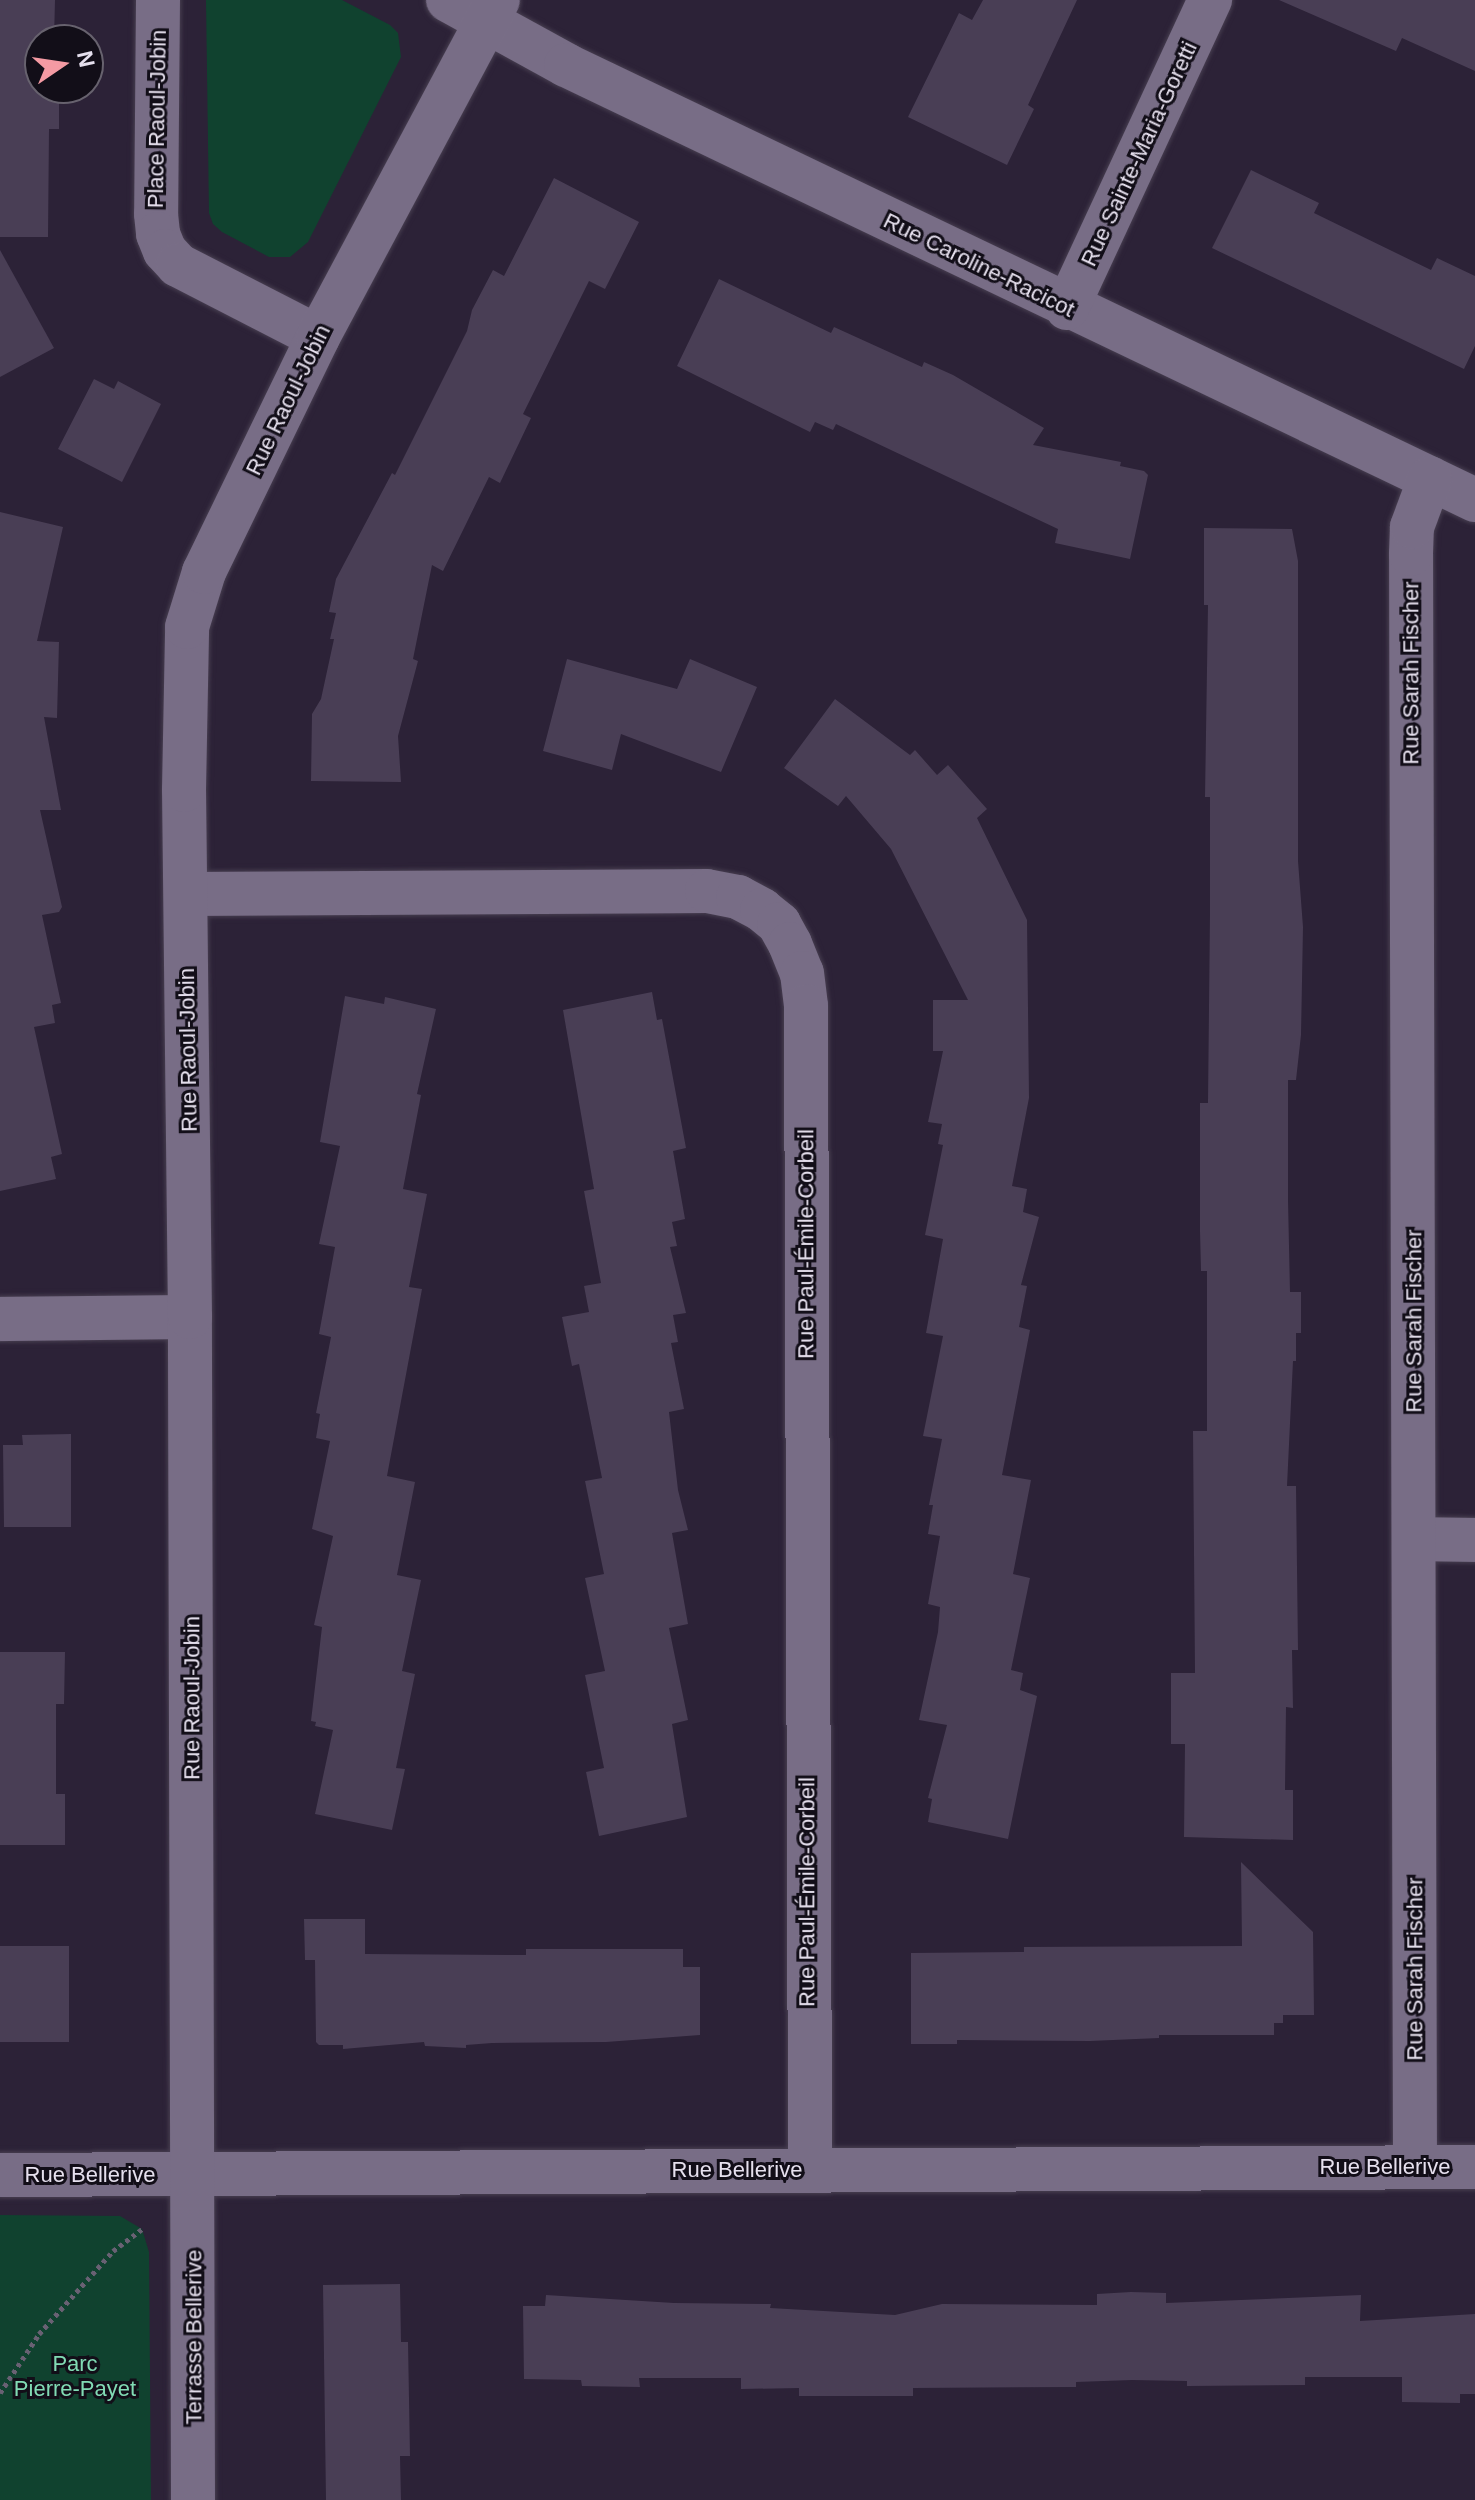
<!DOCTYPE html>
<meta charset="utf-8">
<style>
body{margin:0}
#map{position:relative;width:1475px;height:2500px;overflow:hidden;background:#2c2237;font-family:Helvetica,sans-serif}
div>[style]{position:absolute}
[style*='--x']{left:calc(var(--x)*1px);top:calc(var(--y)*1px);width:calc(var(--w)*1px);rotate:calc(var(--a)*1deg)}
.green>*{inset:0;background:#10422f}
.building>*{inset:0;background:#493e55;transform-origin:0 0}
.path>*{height:5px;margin-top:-2.5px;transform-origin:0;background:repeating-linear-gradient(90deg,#696173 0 4px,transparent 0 8px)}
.roads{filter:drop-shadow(0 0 2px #473e50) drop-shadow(0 0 2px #473e50)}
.minor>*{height:44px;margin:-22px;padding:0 22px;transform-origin:22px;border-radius:22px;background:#786d86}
span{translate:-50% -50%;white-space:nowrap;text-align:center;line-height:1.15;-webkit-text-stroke:6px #120e18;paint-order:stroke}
.street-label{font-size:22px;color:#e6e0ee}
.park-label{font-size:22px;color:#81dbb4}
.north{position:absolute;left:24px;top:24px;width:80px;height:80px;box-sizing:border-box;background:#120e18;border:2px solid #67626e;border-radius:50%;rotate:77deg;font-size:22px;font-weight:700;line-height:32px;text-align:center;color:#e6e0ee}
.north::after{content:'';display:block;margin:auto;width:28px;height:36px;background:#f49aa3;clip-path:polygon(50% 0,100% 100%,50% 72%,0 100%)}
</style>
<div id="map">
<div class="green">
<i style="clip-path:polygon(206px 0,342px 0,390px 25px,398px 33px,401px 57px,308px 242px,290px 257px,269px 257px,222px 232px,213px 224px,209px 213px)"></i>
<i style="clip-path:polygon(0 2215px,120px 2216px,142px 2229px,149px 2252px,151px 2500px,0 2500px)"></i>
</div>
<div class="building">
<i style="clip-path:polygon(0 0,55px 0,54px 40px,40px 40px,40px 88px,59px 88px,59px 129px,49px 129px,48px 237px,0 237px)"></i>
<i style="clip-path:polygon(983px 0,1077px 0,1028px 105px,1034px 109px,1007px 165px,908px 117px,959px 13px,972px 20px)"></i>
<i style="clip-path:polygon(1279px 0,1475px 0,1475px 71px,1402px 38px,1396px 51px)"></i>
<i style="clip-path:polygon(1251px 170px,1319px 203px,1314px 213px,1431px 270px,1437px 258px,1475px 276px,1475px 346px,1464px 369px,1212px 248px)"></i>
<i style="clip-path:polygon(554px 178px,639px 222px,605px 289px,589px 281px,523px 414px,531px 418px,500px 483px,489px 477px,443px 571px,432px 565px,413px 659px,418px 661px,398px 736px,401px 782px,311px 781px,312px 714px,321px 699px,334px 639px,330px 639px,336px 613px,329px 612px,336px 579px,392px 473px,395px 475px,467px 331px,472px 310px,493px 270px,504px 276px)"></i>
<i style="clip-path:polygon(0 250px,54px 348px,0 377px)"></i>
<i style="clip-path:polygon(719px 279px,831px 333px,834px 327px,922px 367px,924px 362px,953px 375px,1044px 428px,1033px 445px,1121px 462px,1120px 466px,1144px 471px,1148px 475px,1130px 559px,1055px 543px,1058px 529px,836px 424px,833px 430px,815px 422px,810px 432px,677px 366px)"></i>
<i style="clip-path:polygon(94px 379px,114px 389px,118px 381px,161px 404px,122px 482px,58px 449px)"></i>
<i style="clip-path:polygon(0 512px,63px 527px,37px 641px,59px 642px,57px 718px,44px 717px,61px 810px,40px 810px,62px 907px,59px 912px,42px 915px,61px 1003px,52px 1005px,55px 1023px,34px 1027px,62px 1154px,51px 1157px,56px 1179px,0 1191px)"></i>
<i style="clip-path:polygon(1204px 528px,1292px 529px,1298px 561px,1298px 861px,1303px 927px,1301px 1035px,1296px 1080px,1288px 1080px,1288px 1200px,1290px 1292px,1301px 1292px,1301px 1333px,1296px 1333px,1296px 1361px,1293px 1361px,1287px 1486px,1296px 1486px,1298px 1650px,1292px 1650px,1293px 1708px,1286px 1707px,1285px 1790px,1293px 1790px,1293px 1840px,1184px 1837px,1185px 1744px,1171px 1744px,1171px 1673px,1195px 1673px,1193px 1431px,1207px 1431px,1207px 1271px,1201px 1271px,1200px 1231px,1200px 1103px,1208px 1103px,1210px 912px,1210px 797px,1205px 797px,1208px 605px,1204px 605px)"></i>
<i style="clip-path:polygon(567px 659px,677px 689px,690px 659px,757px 687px,721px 772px,621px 734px,612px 770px,543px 751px)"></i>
<i style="clip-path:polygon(835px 699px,910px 755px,915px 750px,937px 775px,948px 765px,987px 809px,977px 818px,1027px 920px,1029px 1098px,1012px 1186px,1027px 1189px,1023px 1212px,1039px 1217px,1021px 1285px,1027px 1286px,1019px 1327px,1030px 1330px,1002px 1475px,1031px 1480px,1013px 1574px,1030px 1578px,1011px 1670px,1023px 1673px,1020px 1690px,1037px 1696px,1008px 1839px,928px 1822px,932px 1799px,928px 1798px,947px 1725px,919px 1720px,938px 1632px,940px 1607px,928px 1604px,940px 1536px,928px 1534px,933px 1505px,929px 1505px,942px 1439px,923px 1436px,943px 1336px,926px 1333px,943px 1239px,925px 1235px,943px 1145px,938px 1144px,942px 1124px,928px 1122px,943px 1051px,933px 1051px,933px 1000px,968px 1000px,891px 849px,846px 796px,838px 806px,784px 768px)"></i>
<i style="clip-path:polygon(652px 992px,657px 1020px,662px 1019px,686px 1148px,673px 1151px,685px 1219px,672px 1222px,677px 1246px,670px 1247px,686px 1313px,673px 1315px,678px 1342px,671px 1343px,684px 1409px,669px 1412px,678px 1490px,688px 1530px,672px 1533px,688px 1624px,669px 1628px,688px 1720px,672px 1724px,687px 1817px,599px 1836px,586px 1772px,604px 1768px,585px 1675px,605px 1671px,585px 1578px,604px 1574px,585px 1481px,602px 1478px,579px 1364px,572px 1366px,562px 1317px,589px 1312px,584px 1286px,601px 1283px,584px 1191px,594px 1189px,563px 1010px)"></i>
<i style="clip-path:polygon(345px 996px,384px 1004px,385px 997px,436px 1009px,417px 1094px,421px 1095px,403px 1189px,427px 1194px,409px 1287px,422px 1289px,387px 1476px,415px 1482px,397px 1575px,421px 1580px,402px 1671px,415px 1674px,396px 1768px,405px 1769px,392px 1830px,315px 1814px,333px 1730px,315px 1726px,316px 1722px,311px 1721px,322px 1627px,314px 1625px,333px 1536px,312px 1529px,330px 1441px,316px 1438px,320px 1414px,316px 1413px,331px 1337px,319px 1334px,335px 1247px,319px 1244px,340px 1146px,320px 1142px)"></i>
<i style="clip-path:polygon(71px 1434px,71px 1527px,4px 1527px,3px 1445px,23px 1445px,22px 1435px)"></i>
<i style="clip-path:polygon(0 1652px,65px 1652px,64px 1704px,56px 1704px,56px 1794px,65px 1794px,65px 1845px,0 1845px)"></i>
<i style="clip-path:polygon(1241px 1862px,1313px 1932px,1314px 2015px,1283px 2015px,1283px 2023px,1274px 2023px,1274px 2035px,1159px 2035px,1159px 2038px,1090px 2041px,957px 2040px,957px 2044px,911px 2044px,911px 1953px,1024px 1952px,1024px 1947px,1242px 1946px)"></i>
<i style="clip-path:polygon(304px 1919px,365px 1919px,365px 1954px,526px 1955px,526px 1949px,683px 1949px,683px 1967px,700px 1967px,700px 2035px,606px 2042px,492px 2043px,466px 2045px,466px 2048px,425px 2046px,424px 2042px,343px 2049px,343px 2045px,319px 2045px,316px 2042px,315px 1960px,305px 1960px)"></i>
<i style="left:69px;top:1946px;width:96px;height:69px;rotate:90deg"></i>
<i style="clip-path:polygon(400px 2284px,401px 2342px,408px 2342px,410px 2456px,400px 2456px,401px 2500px,326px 2500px,323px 2285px)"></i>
<i style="clip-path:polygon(1131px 2292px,1166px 2293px,1166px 2303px,1361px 2295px,1360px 2321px,1475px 2314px,1475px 2394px,1460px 2394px,1460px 2403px,1402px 2402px,1402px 2377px,1305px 2377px,1305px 2385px,1187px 2386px,1187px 2381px,1132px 2380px,1076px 2382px,1076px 2387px,913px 2388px,913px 2396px,799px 2396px,799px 2388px,741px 2389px,741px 2378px,639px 2378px,640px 2387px,582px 2386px,581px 2380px,524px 2379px,523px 2306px,545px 2306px,546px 2295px,674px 2303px,771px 2304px,770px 2308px,895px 2315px,942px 2304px,1097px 2305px,1097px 2294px)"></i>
</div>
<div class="path">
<i style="--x:0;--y:2393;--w:71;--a:-56.5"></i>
<i style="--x:39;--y:2334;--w:111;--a:-48.3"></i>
<i style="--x:113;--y:2251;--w:36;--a:-37"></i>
</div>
<div class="roads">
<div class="minor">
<i style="--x:158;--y:0;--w:214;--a:90.5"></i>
<i style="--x:156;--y:214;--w:20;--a:84"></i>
<i style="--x:158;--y:234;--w:18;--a:68"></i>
<i style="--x:165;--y:251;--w:19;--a:47"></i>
<i style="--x:178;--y:265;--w:157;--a:27.2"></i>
<i style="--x:448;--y:0;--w:135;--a:28.8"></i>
<i style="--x:566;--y:65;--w:1008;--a:25.57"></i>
<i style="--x:1067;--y:308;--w:340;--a:-65.1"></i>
<i style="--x:187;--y:894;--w:520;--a:-0.33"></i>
<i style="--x:707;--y:891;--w:32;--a:11"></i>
<i style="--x:738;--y:897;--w:27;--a:28"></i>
<i style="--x:762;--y:910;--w:22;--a:39"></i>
<i style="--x:779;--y:924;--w:23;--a:61"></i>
<i style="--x:790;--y:944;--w:31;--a:68"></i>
<i style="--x:802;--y:973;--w:33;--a:83"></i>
<i style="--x:806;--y:1006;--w:1164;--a:89.8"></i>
<i style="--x:0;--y:1319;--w:190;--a:-0.6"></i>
<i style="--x:1414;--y:1539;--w:61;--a:0.9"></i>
<i style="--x:1415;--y:2167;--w:1613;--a:-90.14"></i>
<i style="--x:1411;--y:554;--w:27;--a:-88"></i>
<i style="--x:1412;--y:527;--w:52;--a:-69.8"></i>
<i style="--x:0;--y:2175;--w:1475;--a:-0.31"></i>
<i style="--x:193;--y:2500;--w:1183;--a:-90.15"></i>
<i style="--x:190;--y:1317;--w:527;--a:-90.65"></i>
<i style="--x:184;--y:790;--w:163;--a:-88.9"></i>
<i style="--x:187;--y:627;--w:58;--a:-72.8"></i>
<i style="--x:204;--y:572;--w:261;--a:-64.1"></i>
<i style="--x:318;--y:337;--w:382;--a:-61.9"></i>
</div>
</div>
<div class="street-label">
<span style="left:157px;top:119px;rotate:-89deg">Place Raoul-Jobin</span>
<span style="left:1139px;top:154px;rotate:-65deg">Rue Sainte-Maria-Goretti</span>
<span style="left:979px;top:265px;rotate:26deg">Rue Caroline-Racicot</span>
<span style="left:288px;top:400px;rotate:-64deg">Rue Raoul-Jobin</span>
<span style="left:1411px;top:673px;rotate:-90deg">Rue Sarah Fischer</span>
<span style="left:188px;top:1050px;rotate:-91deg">Rue Raoul-Jobin</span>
<span style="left:806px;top:1244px;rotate:-90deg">Rue Paul-Émile-Corbeil</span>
<span style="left:1414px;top:1321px;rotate:-90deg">Rue Sarah Fischer</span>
<span style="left:192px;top:1698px;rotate:-90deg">Rue Raoul-Jobin</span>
<span style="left:807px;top:1892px;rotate:-90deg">Rue Paul-Émile-Corbeil</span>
<span style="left:1415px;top:1969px;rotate:-90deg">Rue Sarah Fischer</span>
<span style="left:1385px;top:2167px">Rue Bellerive</span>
<span style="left:737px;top:2170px">Rue Bellerive</span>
<span style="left:90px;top:2175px">Rue Bellerive</span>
<span style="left:194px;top:2337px;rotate:-90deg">Terrasse Bellerive</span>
</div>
<div class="park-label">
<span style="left:75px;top:2376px">Parc<br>Pierre-Payet</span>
</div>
<div class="north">N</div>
</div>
